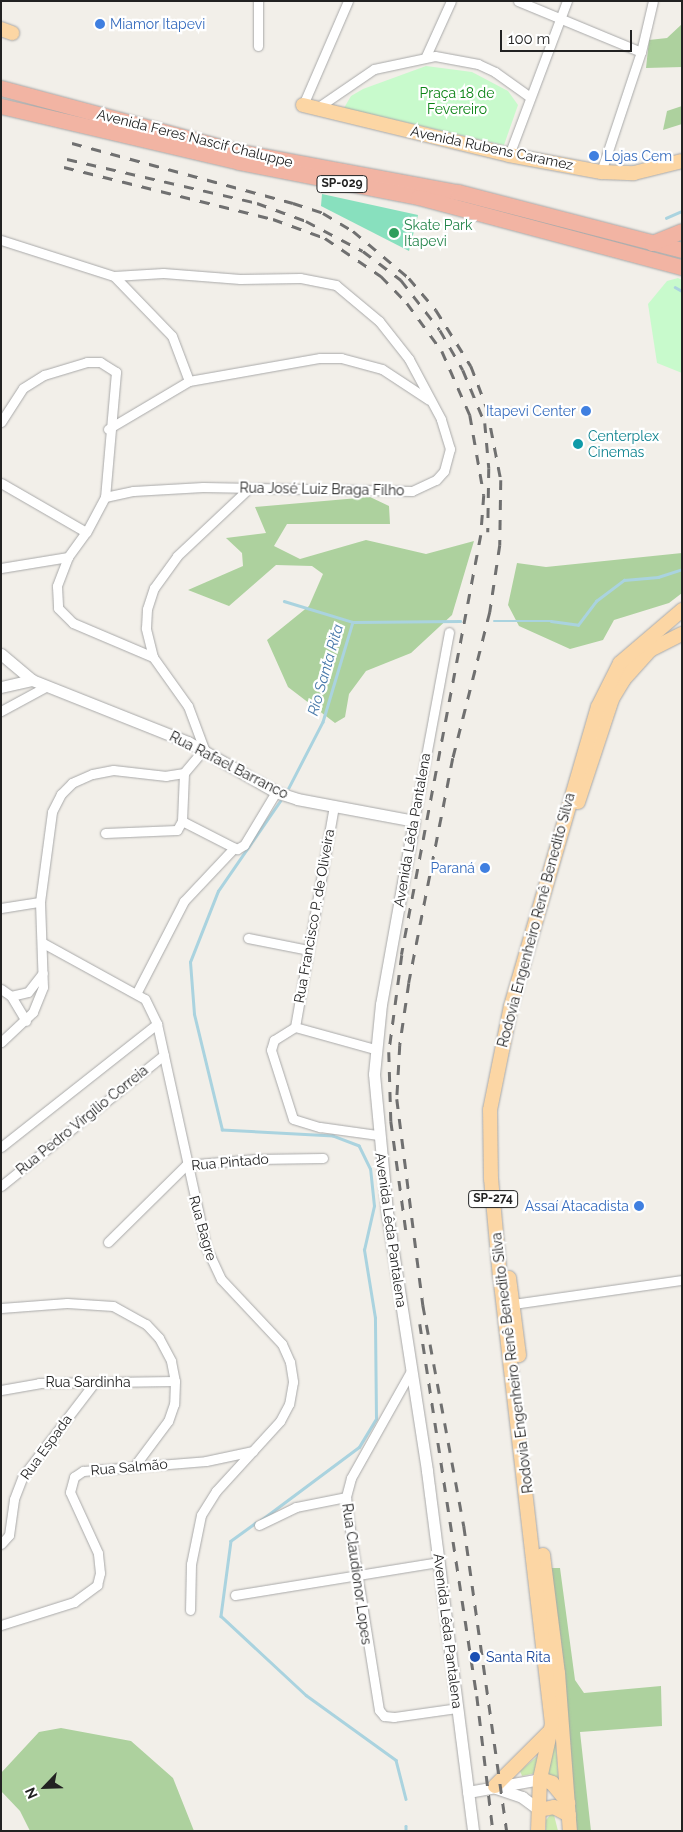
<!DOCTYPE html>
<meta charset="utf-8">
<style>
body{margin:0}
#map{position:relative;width:683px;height:1832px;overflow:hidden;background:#f2efe9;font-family:Raleway,sans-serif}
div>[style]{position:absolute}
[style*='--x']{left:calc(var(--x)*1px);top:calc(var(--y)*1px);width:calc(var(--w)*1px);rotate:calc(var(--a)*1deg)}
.grass>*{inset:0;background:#cdebb0}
.forest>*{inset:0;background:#add19e}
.park>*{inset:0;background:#c8facc}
.pitch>*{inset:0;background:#88e0be}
.stream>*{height:2.5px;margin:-1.25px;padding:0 1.25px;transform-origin:1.25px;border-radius:1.25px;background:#aad3df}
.roads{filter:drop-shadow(0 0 1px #a9a9a9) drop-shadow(0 0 1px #a9a9a9)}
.minor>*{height:9px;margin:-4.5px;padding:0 4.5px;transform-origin:4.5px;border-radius:4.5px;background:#fff}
.tertiary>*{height:11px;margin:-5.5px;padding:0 5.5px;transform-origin:5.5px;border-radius:5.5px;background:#fff}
.primary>*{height:14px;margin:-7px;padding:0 7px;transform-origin:7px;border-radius:7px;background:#fcd6a4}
.trunk>*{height:15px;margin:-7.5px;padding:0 7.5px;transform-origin:7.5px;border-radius:7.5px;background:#f2b4a3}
.rail>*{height:2.5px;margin-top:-1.25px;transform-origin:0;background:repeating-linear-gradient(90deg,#707070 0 10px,transparent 0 20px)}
.dots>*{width:14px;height:14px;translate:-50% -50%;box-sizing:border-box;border:2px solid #fff;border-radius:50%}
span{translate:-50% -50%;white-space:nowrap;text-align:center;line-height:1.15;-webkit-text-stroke:4.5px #fff;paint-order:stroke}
.shield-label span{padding:1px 4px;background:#fff;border:1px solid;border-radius:4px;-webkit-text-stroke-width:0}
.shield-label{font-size:12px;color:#222;font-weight:700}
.shop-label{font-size:14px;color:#366cbe}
.left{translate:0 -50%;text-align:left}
.right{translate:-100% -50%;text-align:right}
.park-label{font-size:14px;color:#0c8416}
.street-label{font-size:14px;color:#222}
.leisure-label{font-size:14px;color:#27864d}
.culture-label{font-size:14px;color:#0d838f}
.transit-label{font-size:14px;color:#164399}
.water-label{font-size:15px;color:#4a7aab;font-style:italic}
.frame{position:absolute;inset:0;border:2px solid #222;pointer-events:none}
.north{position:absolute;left:20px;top:1762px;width:50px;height:50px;-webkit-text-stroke:4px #fff;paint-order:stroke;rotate:246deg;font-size:14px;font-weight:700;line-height:20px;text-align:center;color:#222}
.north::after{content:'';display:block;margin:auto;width:18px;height:22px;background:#222;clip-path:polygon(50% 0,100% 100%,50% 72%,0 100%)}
.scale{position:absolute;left:500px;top:30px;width:132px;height:22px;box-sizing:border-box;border:2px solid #222;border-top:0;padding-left:6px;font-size:15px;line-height:18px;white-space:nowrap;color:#222;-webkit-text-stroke:4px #fff;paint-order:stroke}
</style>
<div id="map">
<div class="grass">
<i style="clip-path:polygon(555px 1731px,559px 1789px,547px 1776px)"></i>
<i style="clip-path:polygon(540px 1754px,536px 1773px,522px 1776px,520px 1771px)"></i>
<i style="clip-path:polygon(551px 1814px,554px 1815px,558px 1831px,546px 1831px,546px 1820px)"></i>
</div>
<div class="forest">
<i style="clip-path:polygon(682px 24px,682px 67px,646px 68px,649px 40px,667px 38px)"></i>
<i style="clip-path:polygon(682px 106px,682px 124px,663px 130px,667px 111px)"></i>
<i style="clip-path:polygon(370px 497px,389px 506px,390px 524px,287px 524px,274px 546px,300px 559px,366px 540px,426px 554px,474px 541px,452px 615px,411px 653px,366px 671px,349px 694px,345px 717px,335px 723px,288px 687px,267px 640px,309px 606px,323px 574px,312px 566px,276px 565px,229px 606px,188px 590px,243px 566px,242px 553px,226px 538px,266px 533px,255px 507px)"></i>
<i style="clip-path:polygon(682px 553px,682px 593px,669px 603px,614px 620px,603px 640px,570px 649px,519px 626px,508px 605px,517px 563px,546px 567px)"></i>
<i style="clip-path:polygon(550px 1568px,560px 1568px,575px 1680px,584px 1693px,661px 1686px,662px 1726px,580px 1732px,591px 1831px,577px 1831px)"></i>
<i style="clip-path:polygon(61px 1728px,131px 1741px,173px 1778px,194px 1831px,30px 1831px,20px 1811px,1px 1791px,1px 1773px,39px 1732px)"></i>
</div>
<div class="park">
<i style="clip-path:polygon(426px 66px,472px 72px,508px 91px,518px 105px,504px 145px,344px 108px,351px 96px,363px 89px)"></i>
<i style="clip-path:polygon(678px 278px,682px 280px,682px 373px,657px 363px,648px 304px,667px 281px)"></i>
</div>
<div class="pitch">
<i style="clip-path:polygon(322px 194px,418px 215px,409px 251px,321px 206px)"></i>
</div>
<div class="stream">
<i style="--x:666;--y:218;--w:17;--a:-24"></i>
<i style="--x:675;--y:287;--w:8;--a:30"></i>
<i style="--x:284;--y:601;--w:72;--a:16.9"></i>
<i style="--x:353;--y:622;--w:104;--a:106.7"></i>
<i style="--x:323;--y:722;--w:74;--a:117.3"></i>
<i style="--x:494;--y:621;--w:57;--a:0"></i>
<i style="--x:551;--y:621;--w:27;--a:8"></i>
<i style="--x:578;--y:625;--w:30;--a:-53"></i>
<i style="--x:596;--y:601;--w:35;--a:-37"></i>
<i style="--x:624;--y:580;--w:34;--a:-5"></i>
<i style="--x:658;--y:577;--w:25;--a:-18"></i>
<i style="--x:353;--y:622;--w:107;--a:-0.5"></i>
<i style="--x:261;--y:1520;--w:122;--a:-36.7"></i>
<i style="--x:359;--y:1447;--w:33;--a:-59"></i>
<i style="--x:376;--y:1419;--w:101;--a:-90.6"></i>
<i style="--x:375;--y:1318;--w:69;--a:-99.2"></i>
<i style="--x:364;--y:1250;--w:45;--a:-77.2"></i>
<i style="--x:374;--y:1206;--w:37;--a:-96"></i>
<i style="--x:370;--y:1169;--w:25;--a:-116"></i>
<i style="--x:359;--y:1146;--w:28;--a:-159"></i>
<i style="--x:333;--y:1136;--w:111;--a:-176.9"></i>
<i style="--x:222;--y:1130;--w:119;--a:-103.6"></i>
<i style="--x:194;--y:1014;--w:52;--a:-94.4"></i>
<i style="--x:190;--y:962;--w:76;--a:-68.5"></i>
<i style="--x:218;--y:891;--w:109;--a:-55.4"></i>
<i style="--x:256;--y:1523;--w:31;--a:144"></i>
<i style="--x:231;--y:1541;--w:76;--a:97.6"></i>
<i style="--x:221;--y:1616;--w:116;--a:42.9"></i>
<i style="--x:306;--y:1695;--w:111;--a:35.8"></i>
<i style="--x:396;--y:1760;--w:40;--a:75.6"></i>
<i style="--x:406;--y:1826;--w:5;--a:90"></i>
</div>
<div class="roads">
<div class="minor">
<i style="--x:518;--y:1;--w:133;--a:22.5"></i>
<i style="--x:258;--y:46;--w:45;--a:-90"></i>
<i style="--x:426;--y:56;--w:60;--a:-65.6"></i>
<i style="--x:303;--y:105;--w:113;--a:-66.6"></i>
<i style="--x:317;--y:108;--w:69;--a:-34.4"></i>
<i style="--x:374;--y:69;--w:62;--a:-12"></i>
<i style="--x:435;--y:56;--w:44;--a:10.5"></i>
<i style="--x:478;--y:64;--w:19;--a:25"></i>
<i style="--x:495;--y:72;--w:43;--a:35.5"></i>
<i style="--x:509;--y:155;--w:165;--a:-69.4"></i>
<i style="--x:601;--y:172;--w:126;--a:-71.6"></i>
<i style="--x:641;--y:52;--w:52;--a:-76.8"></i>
<i style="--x:1;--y:240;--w:119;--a:17.7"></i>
<i style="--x:114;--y:276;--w:83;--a:46"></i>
<i style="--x:172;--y:336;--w:48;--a:69.3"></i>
<i style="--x:1;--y:422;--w:40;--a:-57.1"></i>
<i style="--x:23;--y:388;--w:25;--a:-32"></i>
<i style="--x:44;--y:375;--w:45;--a:-16.8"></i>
<i style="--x:87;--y:362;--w:13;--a:0"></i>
<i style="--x:100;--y:362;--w:19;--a:32"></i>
<i style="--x:116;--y:372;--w:125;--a:95"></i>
<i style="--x:105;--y:497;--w:40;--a:118"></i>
<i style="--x:86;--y:532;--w:31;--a:126"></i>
<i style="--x:68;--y:557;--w:31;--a:111"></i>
<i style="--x:57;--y:586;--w:22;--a:87"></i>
<i style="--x:58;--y:608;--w:21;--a:45"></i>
<i style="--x:73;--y:623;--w:87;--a:23"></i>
<i style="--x:153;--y:657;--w:60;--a:54.5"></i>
<i style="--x:188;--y:706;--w:46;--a:69.6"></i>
<i style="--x:204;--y:749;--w:31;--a:130"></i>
<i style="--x:184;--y:773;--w:18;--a:171"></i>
<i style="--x:166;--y:776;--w:53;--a:-173.5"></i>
<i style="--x:113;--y:770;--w:21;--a:169"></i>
<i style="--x:92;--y:774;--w:22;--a:156"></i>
<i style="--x:72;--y:783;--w:16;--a:135"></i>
<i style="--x:61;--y:794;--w:20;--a:117"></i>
<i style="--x:52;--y:812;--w:91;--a:97.6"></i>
<i style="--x:40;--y:902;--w:85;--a:88"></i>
<i style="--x:43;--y:987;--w:27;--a:112"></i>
<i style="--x:33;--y:1012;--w:44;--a:136.8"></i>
<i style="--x:108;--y:429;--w:94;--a:-30.7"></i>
<i style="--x:189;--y:381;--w:133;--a:-10"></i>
<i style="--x:320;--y:358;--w:21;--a:0"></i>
<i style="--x:341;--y:358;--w:42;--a:15"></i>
<i style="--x:382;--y:369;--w:56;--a:33.4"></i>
<i style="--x:1;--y:483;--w:98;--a:30"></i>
<i style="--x:105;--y:497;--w:29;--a:-12"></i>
<i style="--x:133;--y:491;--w:70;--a:-3.3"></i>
<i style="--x:203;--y:487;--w:209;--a:1.1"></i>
<i style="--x:412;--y:491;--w:26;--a:-25"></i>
<i style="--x:436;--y:480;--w:12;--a:-48"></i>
<i style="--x:444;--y:471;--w:23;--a:-75"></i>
<i style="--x:450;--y:449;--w:31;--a:-107"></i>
<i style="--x:441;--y:419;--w:68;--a:-118.1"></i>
<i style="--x:409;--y:359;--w:48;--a:-128.3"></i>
<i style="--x:379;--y:321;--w:56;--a:-140.1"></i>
<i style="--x:336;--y:285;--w:37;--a:-169"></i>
<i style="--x:300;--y:278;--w:60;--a:179"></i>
<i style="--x:240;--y:279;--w:77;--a:-175.5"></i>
<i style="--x:163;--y:273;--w:49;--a:176.5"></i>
<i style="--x:1;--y:568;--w:68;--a:-9.3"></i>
<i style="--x:153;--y:657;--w:30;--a:-104"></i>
<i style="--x:146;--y:628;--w:19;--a:-87"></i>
<i style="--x:147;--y:609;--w:22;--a:-72"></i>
<i style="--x:154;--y:588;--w:39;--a:-54"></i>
<i style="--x:177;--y:556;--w:98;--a:-43.3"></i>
<i style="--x:1;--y:711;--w:52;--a:-28.5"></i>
<i style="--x:182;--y:821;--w:62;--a:27"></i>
<i style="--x:237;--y:849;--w:8;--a:-30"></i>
<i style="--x:244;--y:845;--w:62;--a:-58.9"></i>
<i style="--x:414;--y:821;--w:192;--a:-79.5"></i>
<i style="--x:105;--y:833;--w:72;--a:-2.4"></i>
<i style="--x:177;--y:830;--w:10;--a:-61"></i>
<i style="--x:182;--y:821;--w:48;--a:-87.6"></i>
<i style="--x:1;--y:908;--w:39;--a:-9"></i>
<i style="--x:248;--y:938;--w:61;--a:11.3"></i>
<i style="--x:43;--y:943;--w:116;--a:28.8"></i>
<i style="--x:145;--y:999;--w:28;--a:64"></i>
<i style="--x:157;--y:1024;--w:228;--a:77.6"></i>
<i style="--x:206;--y:1247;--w:35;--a:65"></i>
<i style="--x:221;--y:1279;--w:89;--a:46.8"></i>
<i style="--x:282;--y:1344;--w:20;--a:66"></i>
<i style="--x:290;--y:1362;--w:20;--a:81"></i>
<i style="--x:293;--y:1382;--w:22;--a:100"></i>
<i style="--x:289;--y:1404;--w:19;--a:118"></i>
<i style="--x:280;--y:1421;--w:95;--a:132.4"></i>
<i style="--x:216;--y:1491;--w:28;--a:122"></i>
<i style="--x:201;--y:1515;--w:50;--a:101.5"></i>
<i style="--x:191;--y:1564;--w:46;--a:91.2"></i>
<i style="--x:1;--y:989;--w:12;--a:35"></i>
<i style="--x:11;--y:996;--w:29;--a:59"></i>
<i style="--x:137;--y:992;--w:102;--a:-62.7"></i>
<i style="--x:184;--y:901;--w:73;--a:-46.7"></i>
<i style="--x:11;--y:996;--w:17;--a:-13"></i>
<i style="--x:28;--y:992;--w:24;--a:-52"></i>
<i style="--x:295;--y:1027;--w:224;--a:-80"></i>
<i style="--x:295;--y:1027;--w:25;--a:148"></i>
<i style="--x:274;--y:1040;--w:10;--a:107"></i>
<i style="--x:271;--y:1050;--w:72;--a:72.3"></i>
<i style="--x:293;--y:1119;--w:28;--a:17"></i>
<i style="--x:320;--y:1127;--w:59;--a:7.9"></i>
<i style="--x:295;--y:1027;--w:83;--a:15.4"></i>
<i style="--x:1;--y:1147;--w:199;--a:-38.3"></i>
<i style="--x:1;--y:1186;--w:209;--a:-38.8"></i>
<i style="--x:108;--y:1242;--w:110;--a:-44.6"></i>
<i style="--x:186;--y:1165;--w:70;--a:-4.9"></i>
<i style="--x:256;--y:1159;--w:67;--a:-0.9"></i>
<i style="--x:513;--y:1304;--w:171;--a:-8.1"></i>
<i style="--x:1;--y:1308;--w:66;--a:-4.3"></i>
<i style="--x:67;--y:1303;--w:46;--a:3.7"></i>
<i style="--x:113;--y:1306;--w:38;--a:29"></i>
<i style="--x:146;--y:1324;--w:19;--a:47"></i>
<i style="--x:159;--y:1338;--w:26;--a:62"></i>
<i style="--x:171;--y:1361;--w:20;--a:79"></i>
<i style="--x:175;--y:1381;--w:23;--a:92"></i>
<i style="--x:174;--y:1404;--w:18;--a:109"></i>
<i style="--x:168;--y:1421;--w:54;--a:126.7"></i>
<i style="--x:411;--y:1371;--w:123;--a:119.3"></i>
<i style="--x:351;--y:1478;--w:20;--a:105"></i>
<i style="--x:346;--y:1497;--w:32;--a:83"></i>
<i style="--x:350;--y:1529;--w:183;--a:80.9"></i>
<i style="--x:379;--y:1710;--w:8;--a:50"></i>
<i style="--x:384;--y:1716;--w:10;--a:6"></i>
<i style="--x:394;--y:1717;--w:64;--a:-8.1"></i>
<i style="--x:1;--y:1390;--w:39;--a:-10"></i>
<i style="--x:39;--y:1383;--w:136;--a:-0.8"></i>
<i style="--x:259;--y:1525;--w:41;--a:-25.9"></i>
<i style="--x:296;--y:1507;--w:51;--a:-11.3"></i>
<i style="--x:1;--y:1544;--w:12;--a:-48"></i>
<i style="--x:9;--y:1535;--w:36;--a:-82"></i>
<i style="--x:14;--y:1499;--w:25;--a:-69"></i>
<i style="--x:23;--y:1476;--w:117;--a:-52.6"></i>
<i style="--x:235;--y:1595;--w:207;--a:-9.2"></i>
<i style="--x:1;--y:1625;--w:77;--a:-17.5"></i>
<i style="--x:74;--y:1602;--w:29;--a:-36"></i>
<i style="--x:97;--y:1585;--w:12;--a:-76"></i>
<i style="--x:100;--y:1573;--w:20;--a:-96"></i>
<i style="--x:98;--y:1553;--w:67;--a:-114.7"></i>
<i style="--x:70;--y:1492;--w:16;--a:-75"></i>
<i style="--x:74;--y:1477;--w:11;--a:-34"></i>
<i style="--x:83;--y:1471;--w:123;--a:-4.6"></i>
<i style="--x:206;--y:1461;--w:48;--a:-12"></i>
</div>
<div class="tertiary">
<i style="--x:1;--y:654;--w:40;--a:40"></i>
<i style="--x:32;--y:680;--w:168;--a:21.7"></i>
<i style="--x:188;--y:742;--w:101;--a:29.6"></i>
<i style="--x:276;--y:792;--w:22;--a:18"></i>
<i style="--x:297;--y:799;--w:119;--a:10.6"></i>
<i style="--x:414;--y:821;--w:186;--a:100.2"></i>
<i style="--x:381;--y:1004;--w:70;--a:95.7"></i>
<i style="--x:374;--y:1074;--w:139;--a:84.6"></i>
<i style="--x:387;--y:1212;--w:262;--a:81.2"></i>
<i style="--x:427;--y:1471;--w:363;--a:82.7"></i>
<i style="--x:1;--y:687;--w:32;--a:-13"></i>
<i style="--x:496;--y:1788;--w:28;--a:19"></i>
<i style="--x:522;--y:1797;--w:21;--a:37"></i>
<i style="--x:468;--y:1792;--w:73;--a:-10.2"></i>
</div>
<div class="primary">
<i style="--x:1;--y:29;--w:12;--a:20"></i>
<i style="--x:303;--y:105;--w:212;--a:13.6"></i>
<i style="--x:509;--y:155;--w:94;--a:10.5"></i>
<i style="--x:601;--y:172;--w:33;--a:2"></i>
<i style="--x:634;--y:173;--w:49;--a:-14"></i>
<i style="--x:578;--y:802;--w:108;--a:-71.7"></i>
<i style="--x:612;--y:699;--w:23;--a:-59"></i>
<i style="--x:624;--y:679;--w:39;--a:-48"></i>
<i style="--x:650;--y:650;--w:36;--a:-27"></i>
<i style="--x:509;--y:1278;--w:78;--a:82.6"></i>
<i style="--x:543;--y:1555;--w:119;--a:82.8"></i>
<i style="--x:558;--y:1673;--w:158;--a:85.7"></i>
<i style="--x:540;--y:1779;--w:13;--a:18"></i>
<i style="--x:552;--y:1783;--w:26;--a:51"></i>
<i style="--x:495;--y:1786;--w:78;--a:-45"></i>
<i style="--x:539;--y:1810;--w:15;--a:-11"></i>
<i style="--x:554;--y:1807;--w:17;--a:28"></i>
<i style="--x:538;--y:1831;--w:52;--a:-87.8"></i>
<i style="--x:540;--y:1779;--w:56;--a:-77.7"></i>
<i style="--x:552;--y:1724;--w:450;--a:-96.6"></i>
<i style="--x:500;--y:1277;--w:98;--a:-95.2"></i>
<i style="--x:491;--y:1179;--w:69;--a:-90.8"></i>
<i style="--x:490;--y:1110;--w:106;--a:-78.6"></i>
<i style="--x:511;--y:1006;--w:311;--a:-73.8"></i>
<i style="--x:598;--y:707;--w:49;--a:-63.4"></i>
<i style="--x:620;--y:663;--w:82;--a:-40.5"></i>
</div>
<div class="trunk">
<i style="--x:1;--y:88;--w:243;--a:15"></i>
<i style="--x:236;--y:151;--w:226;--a:10.5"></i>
<i style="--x:458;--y:192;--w:231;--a:14.5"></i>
<i style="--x:1;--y:106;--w:244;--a:13.2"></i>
<i style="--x:239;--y:162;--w:182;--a:11.1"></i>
<i style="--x:418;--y:197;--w:273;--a:14.9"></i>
<i style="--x:652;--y:243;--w:32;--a:-22"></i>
</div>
</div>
<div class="rail">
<i style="--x:72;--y:143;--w:229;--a:15.2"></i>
<i style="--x:293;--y:203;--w:32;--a:18"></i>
<i style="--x:323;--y:213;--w:35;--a:31"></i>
<i style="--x:353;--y:231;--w:73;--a:40"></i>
<i style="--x:409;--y:278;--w:42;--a:49.8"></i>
<i style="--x:436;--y:310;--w:66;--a:58"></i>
<i style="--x:471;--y:366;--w:45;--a:69.1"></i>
<i style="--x:487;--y:408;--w:73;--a:79"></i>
<i style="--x:501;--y:480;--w:65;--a:90.9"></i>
<i style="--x:500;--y:545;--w:68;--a:98.5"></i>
<i style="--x:490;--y:612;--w:151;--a:104.2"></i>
<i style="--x:453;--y:758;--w:229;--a:101.1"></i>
<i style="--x:409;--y:983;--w:63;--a:98.3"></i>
<i style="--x:400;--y:1045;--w:54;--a:93.2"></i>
<i style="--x:397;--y:1099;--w:208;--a:82.8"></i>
<i style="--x:423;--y:1305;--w:225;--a:79.5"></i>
<i style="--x:464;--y:1526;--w:308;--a:82"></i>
<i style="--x:67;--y:159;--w:195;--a:13"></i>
<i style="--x:257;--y:203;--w:52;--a:20.2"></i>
<i style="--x:306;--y:221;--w:64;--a:27.8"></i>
<i style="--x:363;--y:251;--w:48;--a:37.3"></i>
<i style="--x:401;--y:280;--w:63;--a:52"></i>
<i style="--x:440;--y:330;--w:46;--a:60.1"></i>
<i style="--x:463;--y:370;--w:57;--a:67.5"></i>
<i style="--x:485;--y:423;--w:45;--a:84.9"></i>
<i style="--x:489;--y:468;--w:64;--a:90.9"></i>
<i style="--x:64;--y:167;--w:215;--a:14"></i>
<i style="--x:273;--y:219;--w:55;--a:20.1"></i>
<i style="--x:325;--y:238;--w:68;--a:34.2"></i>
<i style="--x:381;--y:276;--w:37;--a:46"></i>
<i style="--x:407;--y:303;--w:59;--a:53.9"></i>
<i style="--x:442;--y:351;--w:70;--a:66.4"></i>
<i style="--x:470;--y:415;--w:81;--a:80.1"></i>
<i style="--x:484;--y:495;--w:40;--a:94.3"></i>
<i style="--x:481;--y:535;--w:427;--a:100.7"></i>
<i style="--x:402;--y:955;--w:98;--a:97.6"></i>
<i style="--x:389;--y:1052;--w:69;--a:88.3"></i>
<i style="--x:391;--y:1121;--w:110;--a:82.2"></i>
<i style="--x:420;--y:1324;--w:376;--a:81.3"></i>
<i style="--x:477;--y:1696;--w:136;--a:83.2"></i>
</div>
<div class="dots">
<i style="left:100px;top:24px;background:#3f7fe0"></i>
<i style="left:594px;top:156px;background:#3f7fe0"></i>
<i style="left:394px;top:233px;background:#2e9e5b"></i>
<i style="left:586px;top:411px;background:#3f7fe0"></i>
<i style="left:578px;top:444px;background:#0f9aa8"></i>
<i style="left:485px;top:868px;background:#3f7fe0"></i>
<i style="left:639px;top:1206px;background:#3f7fe0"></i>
<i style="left:475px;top:1657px;background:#1a4fb4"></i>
</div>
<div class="shield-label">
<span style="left:342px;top:184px">SP-029</span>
<span style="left:493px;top:1199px">SP-274</span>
</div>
<div class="shop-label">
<span class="left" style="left:110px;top:24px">Miamor Itapevi</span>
<span class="left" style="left:604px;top:156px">Lojas Cem</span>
<span class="right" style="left:576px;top:411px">Itapevi Center</span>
<span class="right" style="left:475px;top:868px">Paraná</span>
<span class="right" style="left:629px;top:1206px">Assaí Atacadista</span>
</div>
<div class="park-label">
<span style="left:457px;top:101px">Praça 18 de<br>Fevereiro</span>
</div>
<div class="street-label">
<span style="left:195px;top:138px;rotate:14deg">Avenida Feres Nascif Chaluppe</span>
<span style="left:492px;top:148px;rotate:12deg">Avenida Rubens Caramez</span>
<span style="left:322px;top:489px;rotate:1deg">Rua José Luiz Braga Filho</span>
<span style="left:229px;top:765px;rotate:27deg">Rua Rafael Barranco</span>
<span style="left:412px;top:830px;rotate:-80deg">Avenida Lêda Pantalena</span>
<span style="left:314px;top:916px;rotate:-80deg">Rua Francisco P. de Oliveira</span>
<span style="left:536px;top:920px;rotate:-75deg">Rodovia Engenheiro Renê Benedito Silva</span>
<span style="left:82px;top:1120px;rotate:-39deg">Rua Pedro Virgílio Correia</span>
<span style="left:230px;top:1162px;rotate:-5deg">Rua Pintado</span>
<span style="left:203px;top:1228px;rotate:74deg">Rua Bagre</span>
<span style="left:391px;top:1230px;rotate:82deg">Avenida Lêda Pantalena</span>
<span style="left:512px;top:1363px;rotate:-97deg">Rodovia Engenheiro Renê Benedito Silva</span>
<span style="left:88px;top:1382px">Rua Sardinha</span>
<span style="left:46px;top:1447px;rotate:-54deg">Rua Espada</span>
<span style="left:129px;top:1467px;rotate:-5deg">Rua Salmão</span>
<span style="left:357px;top:1574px;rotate:82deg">Rua Claudionor Lopes</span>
<span style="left:448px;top:1631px;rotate:83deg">Avenida Lêda Pantalena</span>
</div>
<div class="leisure-label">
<span class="left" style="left:404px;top:233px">Skate Park<br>Itapevi</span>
</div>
<div class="culture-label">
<span class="left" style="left:588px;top:444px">Centerplex<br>Cinemas</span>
</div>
<div class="transit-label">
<span class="left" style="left:486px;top:1657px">Santa Rita</span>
</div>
<div class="water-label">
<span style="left:326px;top:670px;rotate:-74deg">Rio Santa Rita</span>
</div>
<div class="frame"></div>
<div class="north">N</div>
<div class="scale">100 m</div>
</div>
